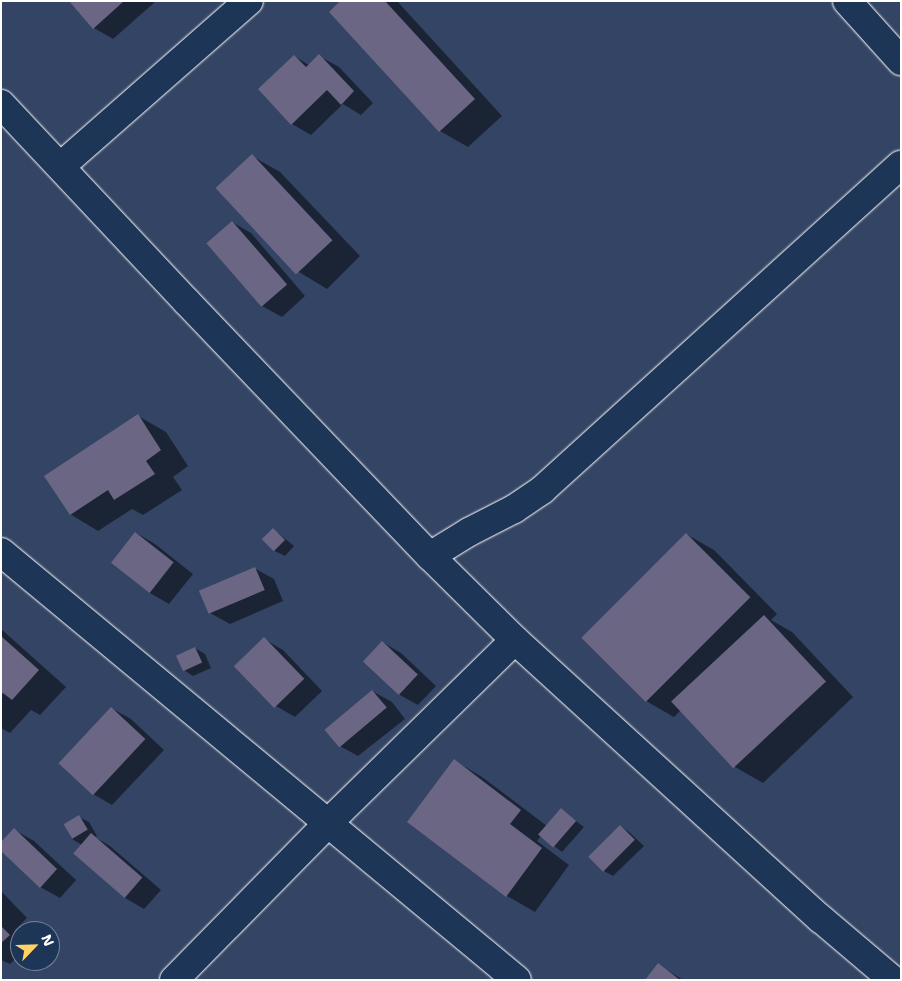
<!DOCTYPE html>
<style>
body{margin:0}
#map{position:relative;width:902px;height:981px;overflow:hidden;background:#344464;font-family:"Shantell Sans",sans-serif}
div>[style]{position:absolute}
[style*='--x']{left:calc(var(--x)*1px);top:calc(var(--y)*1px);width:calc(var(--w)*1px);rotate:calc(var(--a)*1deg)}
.shadow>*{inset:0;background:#0007}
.building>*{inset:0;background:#6a6684;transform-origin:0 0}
.roads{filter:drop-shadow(0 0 1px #fff) drop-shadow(0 0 1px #fff)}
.street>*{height:28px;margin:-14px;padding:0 14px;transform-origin:14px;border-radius:14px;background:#1d3557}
.secondary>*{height:28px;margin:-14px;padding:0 14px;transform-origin:14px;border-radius:14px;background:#1d3557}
span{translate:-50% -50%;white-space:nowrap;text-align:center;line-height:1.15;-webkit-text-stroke:5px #1d3557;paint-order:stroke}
.frame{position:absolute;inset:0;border:2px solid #fff;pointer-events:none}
.north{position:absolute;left:10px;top:921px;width:50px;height:50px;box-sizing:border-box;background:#1d3557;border:1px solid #77869a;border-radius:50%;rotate:66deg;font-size:14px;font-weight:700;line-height:20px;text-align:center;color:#fff}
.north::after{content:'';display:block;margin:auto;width:18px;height:22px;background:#ffd166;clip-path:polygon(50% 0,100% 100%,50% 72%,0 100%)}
</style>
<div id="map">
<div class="shadow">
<i style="clip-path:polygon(71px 1px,156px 1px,113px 39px,94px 28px)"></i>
<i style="clip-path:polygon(342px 1px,397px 1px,502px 116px,468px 147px,440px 131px,331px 12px)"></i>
<i style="clip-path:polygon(294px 56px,309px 65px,319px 56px,339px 67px,373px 103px,361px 115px,343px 104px,311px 135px,292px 124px)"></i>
<i style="clip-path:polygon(252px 156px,280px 172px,360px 256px,327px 289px,299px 272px,218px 188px)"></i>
<i style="clip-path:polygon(232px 222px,251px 233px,305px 296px,282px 317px,262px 306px)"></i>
<i style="clip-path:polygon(138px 416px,166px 432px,188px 466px,173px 477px,182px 490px,143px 515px,132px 509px,98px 531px,70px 514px)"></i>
<i style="clip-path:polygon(273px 529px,294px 546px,285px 556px,275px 551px)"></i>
<i style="clip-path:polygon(136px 533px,155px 544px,193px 574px,169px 604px,150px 593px,113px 563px)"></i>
<i style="clip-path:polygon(686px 534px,714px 550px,777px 614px,771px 620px,792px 632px,853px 697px,763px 783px,735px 767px,681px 710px,674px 717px,646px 701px)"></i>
<i style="clip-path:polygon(254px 568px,274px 579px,283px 601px,230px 624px,210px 613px)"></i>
<i style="clip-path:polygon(1px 629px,66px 687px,40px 715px,31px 710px,10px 733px,1px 728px)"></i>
<i style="clip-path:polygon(264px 639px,283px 650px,322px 691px,295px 717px,276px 706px,236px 666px)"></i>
<i style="clip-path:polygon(382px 642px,401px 653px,436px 686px,418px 705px,398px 694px)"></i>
<i style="clip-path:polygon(195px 648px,205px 654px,211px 668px,193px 676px,184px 670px)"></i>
<i style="clip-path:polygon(372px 691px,392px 702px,405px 719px,358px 756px,338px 745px)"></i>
<i style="clip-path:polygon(111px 708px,131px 719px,164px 750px,112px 805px,93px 794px)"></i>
<i style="clip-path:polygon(455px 761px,482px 777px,547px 826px,561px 810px,584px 827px,562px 852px,541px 836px,537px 841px,569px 865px,535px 912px,507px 896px)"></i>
<i style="clip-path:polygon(79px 817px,89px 822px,97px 836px,95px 837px,110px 846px,161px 890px,144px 909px,125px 898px,75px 853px,82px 845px,72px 839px)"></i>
<i style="clip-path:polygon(620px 826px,629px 832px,644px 846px,613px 876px,604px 871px)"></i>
<i style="clip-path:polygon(15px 830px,34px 841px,76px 880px,60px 898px,40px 887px)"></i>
<i style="clip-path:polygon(1px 891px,27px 918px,14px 931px,20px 938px,20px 955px,10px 964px,1px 960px)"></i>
<i style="clip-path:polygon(658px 965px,677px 976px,683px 980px,647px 980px)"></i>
</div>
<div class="building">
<i style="clip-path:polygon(69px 1px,124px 1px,93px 29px)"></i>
<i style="clip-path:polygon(340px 1px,385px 1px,475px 99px,439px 132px,329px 12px)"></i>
<i style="clip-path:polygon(319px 54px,354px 91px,341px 105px,327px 90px,291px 125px,258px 89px,294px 55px,306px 67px)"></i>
<i style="left:252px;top:154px;width:118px;height:50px;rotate:47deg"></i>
<i style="left:232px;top:221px;width:84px;height:34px;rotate:49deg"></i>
<i style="clip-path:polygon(138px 414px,161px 450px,146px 461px,155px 474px,114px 500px,108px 490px,70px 515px,44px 476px)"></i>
<i style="left:273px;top:528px;width:17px;height:16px;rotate:45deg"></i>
<i style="left:135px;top:532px;width:49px;height:39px;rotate:38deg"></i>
<i style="left:686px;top:533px;width:91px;height:148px;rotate:45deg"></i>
<i style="left:255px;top:567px;width:25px;height:61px;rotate:67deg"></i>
<i style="left:764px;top:615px;width:91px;height:127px;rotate:47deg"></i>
<i style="clip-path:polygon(1px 636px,39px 670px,12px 700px,3px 693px,1px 695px)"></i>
<i style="left:264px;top:637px;width:58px;height:42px;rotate:46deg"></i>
<i style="left:382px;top:641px;width:49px;height:28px;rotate:43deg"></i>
<i style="left:195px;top:647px;width:17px;height:21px;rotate:65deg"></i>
<i style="left:372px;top:690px;width:23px;height:62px;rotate:50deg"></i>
<i style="left:111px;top:707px;width:47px;height:77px;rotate:43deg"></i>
<i style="clip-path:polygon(454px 759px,521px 810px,510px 824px,542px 848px,506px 897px,407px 822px)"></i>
<i style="left:561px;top:808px;width:20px;height:35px;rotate:41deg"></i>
<i style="left:79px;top:815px;width:17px;height:18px;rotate:59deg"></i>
<i style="left:620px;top:825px;width:21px;height:45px;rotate:45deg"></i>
<i style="clip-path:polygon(14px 828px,57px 869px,40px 888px,1px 851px,1px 842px)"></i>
<i style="left:91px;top:833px;width:68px;height:27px;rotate:41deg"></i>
<i style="clip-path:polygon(1px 926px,10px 935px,1px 943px)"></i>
<i style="clip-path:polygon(658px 963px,680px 980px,645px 980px)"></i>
</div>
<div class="roads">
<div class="street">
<i style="--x:847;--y:1;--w:81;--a:48"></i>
<i style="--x:61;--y:166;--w:250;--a:-41.3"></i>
<i style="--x:1;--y:552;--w:670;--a:39.67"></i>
<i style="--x:430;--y:556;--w:46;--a:-31.6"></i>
<i style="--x:469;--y:532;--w:51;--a:-27.1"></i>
<i style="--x:514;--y:509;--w:34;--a:-34"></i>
<i style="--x:542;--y:490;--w:484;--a:-42.2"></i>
<i style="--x:174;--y:980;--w:221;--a:-45.5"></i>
<i style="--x:329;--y:822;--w:260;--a:-44.4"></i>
</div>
<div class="secondary">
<i style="--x:1;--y:104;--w:272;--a:46.8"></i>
<i style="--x:187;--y:302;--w:352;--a:46.3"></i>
<i style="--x:430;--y:556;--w:120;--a:44.7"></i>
<i style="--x:515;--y:640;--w:414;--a:42.4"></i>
<i style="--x:821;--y:919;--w:94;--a:40.3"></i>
</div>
</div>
<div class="frame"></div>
<div class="north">N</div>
</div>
